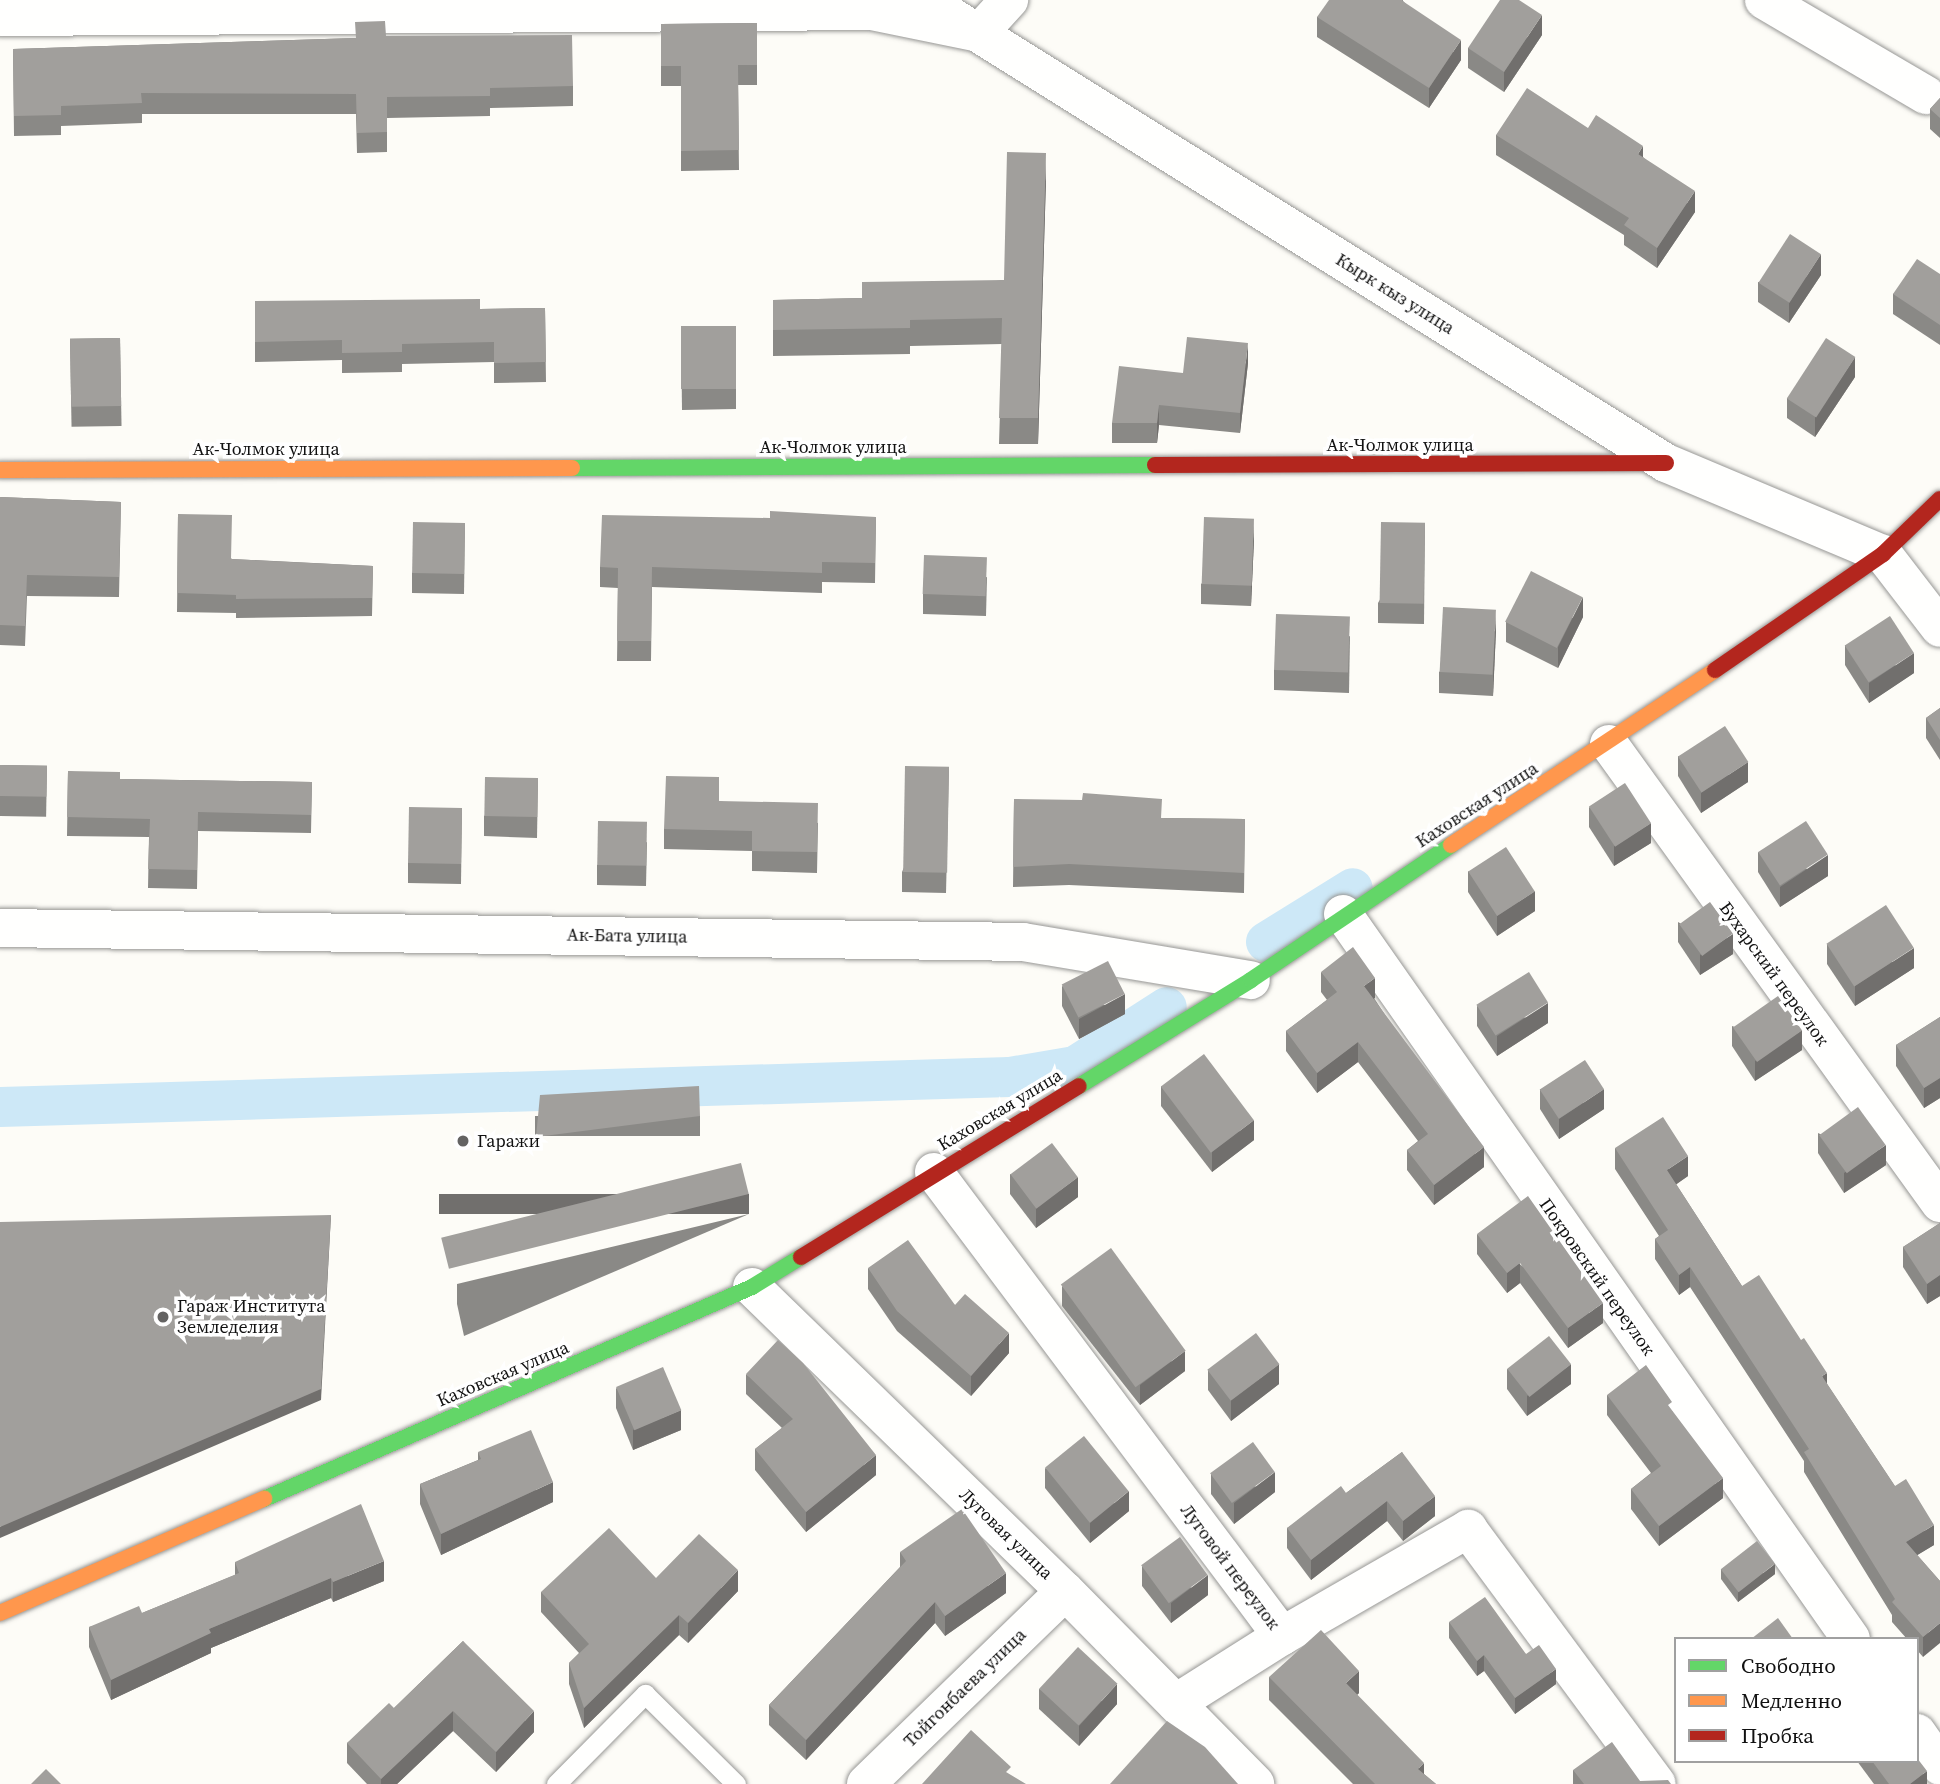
<!DOCTYPE html>
<meta charset="utf-8">
<style>
body{margin:0}
#map{position:relative;width:1940px;height:1784px;overflow:hidden;background:#fdfcf7;font-family:"Source Serif 4",serif}
div>[style]{position:absolute}
[style*='--x']{left:calc(var(--x)*1px);top:calc(var(--y)*1px);width:calc(var(--w)*1px);rotate:calc(var(--a)*1deg)}
.canal>*{height:40px;margin:-20px;padding:0 20px;transform-origin:20px;border-radius:20px;background:#cde8f7}
.roads{filter:drop-shadow(0 0 2px #979795) drop-shadow(0 0 2px #979795)}
.lane>*{height:19px;margin:-9.5px;padding:0 9.5px;transform-origin:9.5px;border-radius:9.5px;background:#fffffe}
.street>*{height:38px;margin:-19px;padding:0 19px;transform-origin:19px;border-radius:19px;background:#fffffe}
.fast>*{height:16px;margin:-8px;padding:0 8px;transform-origin:8px;border-radius:8px;background:#63d668}
.slow>*{height:16px;margin:-8px;padding:0 8px;transform-origin:8px;border-radius:8px;background:#ff974d}
.jam>*{height:16px;margin:-8px;padding:0 8px;transform-origin:8px;border-radius:8px;background:#b3261e}
.wall>*{inset:0;background:#8a8986;transform-origin:0 0}
.shaded-wall>*{inset:0;background:#716f6d;transform-origin:0 0}
.building>*{inset:0;background:#a19f9c;transform-origin:0 0}
.dots>*{width:19px;height:19px;translate:-50% -50%;box-sizing:border-box;border:4px solid #fff;border-radius:50%}
span{translate:-50% -50%;white-space:nowrap;text-align:center;line-height:1.15;-webkit-text-stroke:7px #fff;paint-order:stroke}
.street-label{font-size:18px;color:#111}
.poi-label{font-size:18px;color:#111}
.left{translate:0 -50%;text-align:left}
.legend{position:absolute;left:1674px;top:1637px;width:245px;height:126px;box-sizing:border-box;background:#fff;border:2px solid #a0a0a0;margin:0;padding:9px 12px;list-style:none;font-size:21px;color:#111}
.legend li{display:flex;align-items:center;gap:14px;height:35px}
.legend b{width:35px;border:2px solid #a0a0a0}
</style>
<div id="map">
<div class="canal">
<i style="--x:1266;--y:942;--w:102;--a:-31.8"></i>
<i style="--x:0;--y:1107;--w:1010;--a:-1.7"></i>
<i style="--x:1010;--y:1077;--w:66;--a:-9.6"></i>
<i style="--x:1075;--y:1066;--w:109;--a:-32.7"></i>
</div>
<div class="roads">
<div class="lane">
<i style="--x:556;--y:1784;--w:127;--a:-45.3"></i>
<i style="--x:645;--y:1694;--w:128;--a:44.7"></i>
</div>
<div class="street">
<i style="--x:925;--y:0;--w:874;--a:32"></i>
<i style="--x:1666;--y:463;--w:235;--a:22.8"></i>
<i style="--x:1883;--y:554;--w:93;--a:52.4"></i>
<i style="--x:1764;--y:0;--w:188;--a:30.4"></i>
<i style="--x:0;--y:17;--w:871;--a:-0.39"></i>
<i style="--x:871;--y:11;--w:110;--a:11.5"></i>
<i style="--x:979;--y:33;--w:45;--a:-47.7"></i>
<i style="--x:1609;--y:744;--w:566;--a:54.2"></i>
<i style="--x:1343;--y:914;--w:885;--a:54.98"></i>
<i style="--x:0;--y:928;--w:1023;--a:0.78"></i>
<i style="--x:1023;--y:942;--w:231;--a:9.5"></i>
<i style="--x:934;--y:1172;--w:580;--a:53.13"></i>
<i style="--x:1282;--y:1636;--w:215;--a:-29.9"></i>
<i style="--x:1468;--y:1529;--w:317;--a:53.5"></i>
<i style="--x:752;--y:1287;--w:436;--a:44.2"></i>
<i style="--x:1065;--y:1591;--w:271;--a:45.4"></i>
<i style="--x:1176;--y:1703;--w:125;--a:-32.3"></i>
<i style="--x:1917;--y:1733;--w:40;--a:55.1"></i>
<i style="--x:866;--y:1784;--w:277;--a:-44.1"></i>
</div>
<div class="fast">
<i style="--x:572;--y:468;--w:583;--a:-0.29"></i>
<i style="--x:1079;--y:1086;--w:202;--a:-31.6"></i>
<i style="--x:1251;--y:980;--w:241;--a:-34"></i>
<i style="--x:264;--y:1499;--w:532;--a:-23.48"></i>
<i style="--x:752;--y:1287;--w:57;--a:-31.5"></i>
</div>
<div class="slow">
<i style="--x:0;--y:470;--w:572;--a:-0.2"></i>
<i style="--x:1451;--y:845;--w:317;--a:-33.5"></i>
<i style="--x:0;--y:1613;--w:288;--a:-23.4"></i>
</div>
<div class="jam">
<i style="--x:1155;--y:465;--w:511;--a:-0.22"></i>
<i style="--x:1715;--y:670;--w:204;--a:-34.6"></i>
<i style="--x:1883;--y:554;--w:79;--a:-44"></i>
<i style="--x:801;--y:1257;--w:326;--a:-31.6"></i>
</div>
</div>
<div class="wall">
<i style="clip-path:polygon(1403px 0,1403px 1px,1461px 60px,1429px 108px,1317px 37px,1317px 17px)"></i>
<i style="clip-path:polygon(757px 23px,757px 85px,738px 85px,739px 170px,681px 171px,681px 86px,661px 86px,661px 24px)"></i>
<i style="clip-path:polygon(1542px 35px,1504px 92px,1468px 68px,1468px 48px)"></i>
<i style="clip-path:polygon(386px 36px,573px 86px,573px 106px,490px 108px,490px 116px,387px 118px,387px 152px,357px 153px,356px 114px,142px 114px,142px 123px,61px 126px,61px 135px,14px 136px,13px 49px,355px 38px)"></i>
<i style="clip-path:polygon(1940px 98px,1940px 138px,1930px 129px,1930px 109px)"></i>
<i style="clip-path:polygon(1588px 128px,1643px 157px,1695px 212px,1657px 268px,1624px 245px,1624px 235px,1496px 155px,1496px 135px)"></i>
<i style="clip-path:polygon(1046px 179px,1038px 444px,999px 444px,1002px 344px,910px 346px,910px 354px,773px 356px,773px 300px,862px 298px,1004px 280px)"></i>
<i style="clip-path:polygon(1940px 274px,1940px 345px,1893px 314px,1893px 294px)"></i>
<i style="clip-path:polygon(1821px 275px,1789px 323px,1758px 302px,1758px 282px)"></i>
<i style="clip-path:polygon(255px 301px,480px 309px,545px 308px,546px 382px,494px 383px,494px 362px,402px 364px,402px 372px,342px 373px,342px 360px,255px 362px)"></i>
<i style="clip-path:polygon(681px 327px,736px 389px,736px 409px,682px 410px)"></i>
<i style="left:120px;top:338px;width:88px;height:50px;rotate:89deg"></i>
<i style="clip-path:polygon(1248px 363px,1240px 433px,1159px 425px,1157px 443px,1112px 443px,1112px 423px,1183px 373px)"></i>
<i style="clip-path:polygon(1855px 377px,1815px 437px,1787px 418px,1787px 398px)"></i>
<i style="clip-path:polygon(0 497px,121px 502px,119px 597px,27px 596px,25px 646px,0 645px)"></i>
<i style="clip-path:polygon(178px 514px,232px 559px,373px 566px,372px 616px,236px 618px,236px 613px,177px 612px)"></i>
<i style="clip-path:polygon(876px 517px,875px 583px,822px 582px,822px 593px,652px 587px,651px 661px,617px 661px,618px 588px,600px 587px,600px 567px,770px 518px)"></i>
<i style="clip-path:polygon(465px 523px,464px 594px,412px 593px,412px 573px)"></i>
<i style="clip-path:polygon(1425px 523px,1424px 624px,1378px 623px,1378px 603px)"></i>
<i style="clip-path:polygon(1254px 539px,1251px 606px,1201px 604px,1201px 584px)"></i>
<i style="clip-path:polygon(987px 577px,986px 616px,923px 614px,923px 594px)"></i>
<i style="clip-path:polygon(1583px 617px,1558px 668px,1506px 642px,1506px 622px)"></i>
<i style="clip-path:polygon(1496px 630px,1493px 696px,1439px 693px,1439px 672px)"></i>
<i style="clip-path:polygon(1350px 636px,1349px 693px,1274px 690px,1274px 670px)"></i>
<i style="clip-path:polygon(1845px 645px,1914px 673px,1869px 703px,1845px 665px)"></i>
<i style="clip-path:polygon(1940px 708px,1940px 760px,1926px 738px,1926px 718px)"></i>
<i style="clip-path:polygon(1678px 756px,1748px 782px,1701px 813px,1678px 776px)"></i>
<i style="left:0;top:765px;width:47px;height:51px;rotate:1deg"></i>
<i style="clip-path:polygon(949px 767px,946px 893px,902px 892px,902px 872px)"></i>
<i style="clip-path:polygon(68px 771px,120px 779px,312px 782px,311px 833px,198px 831px,197px 889px,148px 888px,149px 837px,67px 836px)"></i>
<i style="clip-path:polygon(538px 778px,537px 838px,484px 836px,484px 816px)"></i>
<i style="clip-path:polygon(1014px 799px,1162px 818px,1245px 819px,1244px 893px,1069px 885px,1013px 887px)"></i>
<i style="clip-path:polygon(719px 801px,818px 823px,817px 873px,752px 871px,752px 851px,664px 849px,664px 829px)"></i>
<i style="clip-path:polygon(1589px 807px,1651px 843px,1614px 866px,1589px 827px)"></i>
<i style="clip-path:polygon(462px 808px,461px 884px,408px 883px,408px 863px)"></i>
<i style="clip-path:polygon(647px 842px,646px 886px,597px 885px,597px 865px)"></i>
<i style="clip-path:polygon(1758px 852px,1828px 876px,1780px 907px,1758px 872px)"></i>
<i style="clip-path:polygon(1468px 871px,1535px 911px,1497px 936px,1468px 892px)"></i>
<i style="clip-path:polygon(1678px 922px,1733px 954px,1700px 975px,1678px 942px)"></i>
<i style="clip-path:polygon(1827px 944px,1914px 968px,1855px 1006px,1827px 964px)"></i>
<i style="clip-path:polygon(1321px 972px,1375px 998px,1374px 998px,1484px 1167px,1434px 1205px,1407px 1170px,1407px 1150px,1418px 1141px,1358px 1062px,1317px 1093px,1286px 1051px,1286px 1031px,1327px 1000px,1321px 992px)"></i>
<i style="clip-path:polygon(1062px 986px,1125px 1014px,1079px 1039px,1062px 1006px)"></i>
<i style="clip-path:polygon(1477px 1006px,1548px 1023px,1497px 1056px,1477px 1026px)"></i>
<i style="clip-path:polygon(1940px 1017px,1940px 1098px,1924px 1108px,1896px 1066px,1896px 1045px)"></i>
<i style="clip-path:polygon(1732px 1026px,1802px 1050px,1755px 1081px,1732px 1046px)"></i>
<i style="clip-path:polygon(1161px 1086px,1254px 1140px,1212px 1172px,1161px 1106px)"></i>
<i style="clip-path:polygon(1540px 1089px,1604px 1109px,1559px 1139px,1540px 1109px)"></i>
<i style="left:700px;top:1116px;width:20px;height:165px;rotate:90deg"></i>
<i style="clip-path:polygon(1818px 1133px,1886px 1165px,1844px 1193px,1818px 1153px)"></i>
<i style="clip-path:polygon(1615px 1148px,1688px 1176px,1676px 1184px,1742px 1286px,1827px 1384px,1934px 1545px,1917px 1555px,1940px 1581px,1923px 1657px,1917px 1650px,1917px 1639px,1907px 1639px,1892px 1622px,1892px 1615px,1804px 1472px,1804px 1461px,1690px 1287px,1679px 1295px,1655px 1259px,1655px 1239px,1659px 1236px,1615px 1169px)"></i>
<i style="clip-path:polygon(1010px 1174px,1078px 1197px,1036px 1228px,1010px 1194px)"></i>
<i style="clip-path:polygon(749px 1214px,464px 1336px,457px 1304px,457px 1284px)"></i>
<i style="clip-path:polygon(1940px 1223px,1940px 1296px,1927px 1304px,1903px 1267px,1903px 1247px)"></i>
<i style="clip-path:polygon(1477px 1234px,1603px 1323px,1568px 1348px,1520px 1283px,1507px 1293px,1477px 1254px)"></i>
<i style="clip-path:polygon(868px 1268px,955px 1305px,1009px 1353px,971px 1396px,897px 1331px,868px 1289px)"></i>
<i style="clip-path:polygon(1062px 1286px,1185px 1371px,1140px 1405px,1062px 1306px)"></i>
<i style="clip-path:polygon(1507px 1369px,1571px 1384px,1527px 1416px,1507px 1389px)"></i>
<i style="clip-path:polygon(1208px 1370px,1279px 1384px,1231px 1421px,1208px 1390px)"></i>
<i style="clip-path:polygon(746px 1374px,876px 1475px,806px 1532px,755px 1470px,755px 1449px,782px 1428px,746px 1394px)"></i>
<i style="clip-path:polygon(616px 1388px,681px 1430px,633px 1450px,616px 1408px)"></i>
<i style="clip-path:polygon(1607px 1395px,1672px 1411px,1723px 1498px,1659px 1546px,1631px 1509px,1631px 1489px,1651px 1473px,1607px 1415px)"></i>
<i style="clip-path:polygon(478px 1452px,553px 1502px,441px 1555px,420px 1504px,420px 1484px,478px 1460px)"></i>
<i style="clip-path:polygon(1402px 1452px,1435px 1516px,1403px 1541px,1387px 1521px,1311px 1580px,1287px 1548px,1287px 1528px,1346px 1493px)"></i>
<i style="clip-path:polygon(1045px 1468px,1129px 1511px,1090px 1543px,1045px 1488px)"></i>
<i style="clip-path:polygon(1211px 1474px,1275px 1492px,1234px 1524px,1211px 1494px)"></i>
<i style="clip-path:polygon(900px 1552px,1006px 1593px,945px 1636px,935px 1623px,806px 1760px,769px 1725px,769px 1705px,900px 1567px)"></i>
<i style="clip-path:polygon(235px 1562px,384px 1581px,333px 1602px,331px 1598px,211px 1648px,211px 1653px,111px 1700px,89px 1647px,89px 1627px,142px 1613px,235px 1575px)"></i>
<i style="clip-path:polygon(1142px 1566px,1208px 1595px,1171px 1623px,1142px 1586px)"></i>
<i style="clip-path:polygon(1721px 1569px,1775px 1574px,1738px 1602px,1721px 1579px)"></i>
<i style="clip-path:polygon(656px 1578px,738px 1591px,688px 1643px,679px 1635px,584px 1728px,569px 1684px,569px 1663px,579px 1653px,541px 1612px,541px 1592px)"></i>
<i style="clip-path:polygon(1449px 1622px,1526px 1654px,1556px 1684px,1515px 1714px,1484px 1671px,1477px 1676px,1449px 1638px)"></i>
<i style="clip-path:polygon(463px 1641px,534px 1732px,496px 1772px,453px 1731px,397px 1784px,367px 1784px,347px 1763px,347px 1743px,394px 1708px)"></i>
<i style="clip-path:polygon(1269px 1677px,1359px 1693px,1357px 1695px,1424px 1774px,1436px 1784px,1353px 1784px,1269px 1700px)"></i>
<i style="clip-path:polygon(1039px 1689px,1117px 1704px,1079px 1746px,1039px 1709px)"></i>
<i style="clip-path:polygon(1857px 1761px,1917px 1761px,1927px 1784px,1874px 1784px)"></i>
<i style="clip-path:polygon(1573px 1770px,1640px 1781px,1671px 1784px,1573px 1784px)"></i>
</div>
<div class="shaded-wall">
<i style="clip-path:polygon(1542px 15px,1542px 35px,1504px 92px,1504px 72px)"></i>
<i style="clip-path:polygon(1461px 40px,1461px 60px,1429px 108px,1429px 88px)"></i>
<i style="clip-path:polygon(1643px 146px,1643px 166px,1638px 154px)"></i>
<i style="clip-path:polygon(1046px 153px,1046px 179px,1038px 444px,1038px 418px)"></i>
<i style="clip-path:polygon(1695px 191px,1695px 212px,1657px 268px,1657px 248px)"></i>
<i style="clip-path:polygon(1821px 254px,1821px 275px,1789px 323px,1789px 303px)"></i>
<i style="clip-path:polygon(1248px 343px,1248px 363px,1240px 433px,1240px 413px)"></i>
<i style="clip-path:polygon(1855px 357px,1855px 377px,1815px 437px,1815px 417px)"></i>
<i style="clip-path:polygon(1159px 405px,1159px 425px,1157px 443px,1157px 423px)"></i>
<i style="clip-path:polygon(1254px 519px,1254px 539px,1251px 606px,1251px 585px)"></i>
<i style="clip-path:polygon(1583px 597px,1583px 617px,1558px 668px,1558px 647px)"></i>
<i style="clip-path:polygon(1496px 610px,1496px 630px,1493px 696px,1493px 676px)"></i>
<i style="clip-path:polygon(1914px 653px,1914px 673px,1869px 703px,1869px 683px)"></i>
<i style="clip-path:polygon(1748px 762px,1748px 782px,1701px 813px,1701px 793px)"></i>
<i style="clip-path:polygon(1651px 823px,1651px 843px,1614px 866px,1614px 846px)"></i>
<i style="clip-path:polygon(1828px 855px,1828px 876px,1780px 907px,1780px 887px)"></i>
<i style="clip-path:polygon(1535px 891px,1535px 911px,1497px 936px,1497px 916px)"></i>
<i style="clip-path:polygon(1733px 934px,1733px 954px,1700px 975px,1700px 955px)"></i>
<i style="clip-path:polygon(1914px 948px,1914px 968px,1855px 1006px,1855px 986px)"></i>
<i style="clip-path:polygon(1375px 978px,1375px 998px,1364px 1006px,1364px 986px)"></i>
<i style="clip-path:polygon(1125px 994px,1125px 1014px,1079px 1039px,1079px 1019px)"></i>
<i style="clip-path:polygon(1548px 1003px,1548px 1023px,1497px 1056px,1497px 1036px)"></i>
<i style="clip-path:polygon(1802px 1030px,1802px 1050px,1755px 1081px,1755px 1061px)"></i>
<i style="clip-path:polygon(1358px 1042px,1358px 1062px,1317px 1093px,1317px 1073px)"></i>
<i style="clip-path:polygon(1940px 1078px,1940px 1098px,1924px 1108px,1924px 1088px)"></i>
<i style="clip-path:polygon(1604px 1089px,1604px 1109px,1559px 1139px,1559px 1119px)"></i>
<i style="clip-path:polygon(1254px 1120px,1254px 1140px,1212px 1172px,1212px 1152px)"></i>
<i style="clip-path:polygon(1886px 1145px,1886px 1165px,1844px 1193px,1844px 1173px)"></i>
<i style="clip-path:polygon(1484px 1147px,1484px 1167px,1434px 1205px,1434px 1185px)"></i>
<i style="clip-path:polygon(1688px 1156px,1688px 1176px,1667px 1191px,1667px 1170px)"></i>
<i style="clip-path:polygon(1078px 1177px,1078px 1197px,1036px 1228px,1036px 1208px)"></i>
<i style="left:749px;top:1194px;width:20px;height:310px;rotate:90deg"></i>
<i style="clip-path:polygon(331px 1215px,321px 1400px,0 1538px,0 1527px)"></i>
<i style="clip-path:polygon(1520px 1263px,1520px 1283px,1507px 1293px,1507px 1273px)"></i>
<i style="clip-path:polygon(1690px 1267px,1690px 1287px,1679px 1295px,1679px 1275px)"></i>
<i style="clip-path:polygon(1940px 1275px,1940px 1296px,1927px 1304px,1927px 1284px)"></i>
<i style="clip-path:polygon(1603px 1303px,1603px 1323px,1568px 1348px,1568px 1328px)"></i>
<i style="clip-path:polygon(1009px 1333px,1009px 1353px,971px 1396px,971px 1376px)"></i>
<i style="clip-path:polygon(1185px 1351px,1185px 1371px,1140px 1405px,1140px 1385px)"></i>
<i style="clip-path:polygon(1279px 1364px,1279px 1384px,1231px 1421px,1231px 1400px)"></i>
<i style="clip-path:polygon(1571px 1364px,1571px 1384px,1527px 1416px,1527px 1396px)"></i>
<i style="clip-path:polygon(1827px 1373px,1827px 1393px,1822px 1376px)"></i>
<i style="clip-path:polygon(681px 1410px,681px 1430px,633px 1450px,633px 1430px)"></i>
<i style="clip-path:polygon(876px 1455px,876px 1475px,806px 1532px,806px 1512px)"></i>
<i style="clip-path:polygon(1275px 1472px,1275px 1492px,1234px 1524px,1234px 1503px)"></i>
<i style="clip-path:polygon(1723px 1478px,1723px 1498px,1659px 1546px,1659px 1526px)"></i>
<i style="clip-path:polygon(553px 1482px,553px 1502px,441px 1555px,441px 1534px)"></i>
<i style="clip-path:polygon(1129px 1491px,1129px 1511px,1090px 1543px,1090px 1523px)"></i>
<i style="clip-path:polygon(1435px 1496px,1435px 1516px,1403px 1541px,1403px 1521px)"></i>
<i style="clip-path:polygon(1387px 1501px,1387px 1521px,1311px 1580px,1311px 1560px)"></i>
<i style="clip-path:polygon(1934px 1525px,1934px 1545px,1906px 1562px,1906px 1542px)"></i>
<i style="clip-path:polygon(384px 1561px,384px 1581px,333px 1602px,333px 1582px)"></i>
<i style="clip-path:polygon(1775px 1564px,1775px 1574px,1738px 1602px,1738px 1592px)"></i>
<i style="clip-path:polygon(738px 1570px,738px 1591px,688px 1643px,688px 1623px)"></i>
<i style="clip-path:polygon(1006px 1573px,1006px 1593px,945px 1636px,945px 1616px)"></i>
<i style="clip-path:polygon(1208px 1575px,1208px 1595px,1171px 1623px,1171px 1603px)"></i>
<i style="clip-path:polygon(331px 1578px,331px 1598px,211px 1648px,211px 1653px,111px 1700px,111px 1680px,209px 1629px)"></i>
<i style="clip-path:polygon(935px 1602px,935px 1623px,806px 1760px,806px 1740px)"></i>
<i style="clip-path:polygon(679px 1615px,679px 1635px,584px 1728px,584px 1708px)"></i>
<i style="clip-path:polygon(1940px 1623px,1940px 1643px,1923px 1657px,1923px 1637px)"></i>
<i style="clip-path:polygon(1484px 1655px,1484px 1671px,1477px 1676px,1477px 1661px)"></i>
<i style="clip-path:polygon(1556px 1669px,1556px 1684px,1515px 1714px,1515px 1698px)"></i>
<i style="clip-path:polygon(1359px 1671px,1359px 1693px,1346px 1705px,1346px 1683px)"></i>
<i style="clip-path:polygon(1117px 1684px,1117px 1704px,1079px 1746px,1079px 1726px)"></i>
<i style="clip-path:polygon(453px 1711px,453px 1731px,397px 1784px,381px 1784px,381px 1779px)"></i>
<i style="clip-path:polygon(534px 1711px,534px 1732px,496px 1772px,496px 1752px)"></i>
<i style="clip-path:polygon(1424px 1763px,1424px 1784px,1418px 1769px)"></i>
<i style="clip-path:polygon(1927px 1771px,1927px 1784px,1910px 1784px)"></i>
</div>
<div class="building">
<i style="clip-path:polygon(1329px 0,1401px 0,1461px 40px,1429px 88px,1317px 17px)"></i>
<i style="clip-path:polygon(1500px 0,1519px 0,1542px 15px,1504px 72px,1468px 48px)"></i>
<i style="clip-path:polygon(385px 21px,386px 36px,572px 35px,573px 86px,490px 88px,490px 96px,387px 97px,387px 132px,357px 133px,356px 94px,141px 93px,142px 103px,61px 106px,61px 115px,14px 116px,13px 49px,356px 38px,355px 22px)"></i>
<i style="clip-path:polygon(757px 23px,757px 65px,738px 65px,739px 150px,681px 151px,681px 66px,661px 66px,661px 24px)"></i>
<i style="clip-path:polygon(1527px 88px,1588px 128px,1596px 115px,1643px 146px,1638px 154px,1695px 191px,1657px 248px,1624px 225px,1629px 218px,1496px 135px)"></i>
<i style="clip-path:polygon(1940px 98px,1940px 118px,1930px 109px)"></i>
<i style="clip-path:polygon(1007px 152px,1046px 153px,1038px 418px,999px 418px,1002px 318px,910px 320px,910px 328px,773px 330px,773px 300px,862px 298px,862px 282px,1004px 280px)"></i>
<i style="left:1790px;top:234px;width:37px;height:58px;rotate:33deg"></i>
<i style="clip-path:polygon(1917px 259px,1940px 274px,1940px 325px,1893px 294px)"></i>
<i style="clip-path:polygon(480px 299px,480px 309px,545px 308px,546px 362px,494px 363px,494px 342px,402px 344px,402px 352px,342px 353px,342px 340px,255px 342px,255px 301px)"></i>
<i style="left:736px;top:326px;width:63px;height:55px;rotate:90deg"></i>
<i style="clip-path:polygon(1187px 337px,1248px 343px,1240px 413px,1159px 405px,1157px 423px,1112px 423px,1119px 366px,1183px 373px)"></i>
<i style="left:120px;top:338px;width:68px;height:50px;rotate:89deg"></i>
<i style="left:1826px;top:338px;width:35px;height:72px;rotate:33deg"></i>
<i style="clip-path:polygon(0 497px,121px 502px,119px 577px,27px 575px,25px 626px,0 625px)"></i>
<i style="clip-path:polygon(770px 511px,876px 517px,875px 563px,822px 562px,822px 573px,652px 567px,651px 641px,617px 641px,618px 568px,600px 567px,602px 515px,770px 518px)"></i>
<i style="clip-path:polygon(178px 514px,232px 515px,231px 559px,373px 566px,372px 598px,236px 599px,236px 595px,177px 593px)"></i>
<i style="left:1204px;top:517px;width:50px;height:67px;rotate:2deg"></i>
<i style="left:413px;top:522px;width:52px;height:51px;rotate:1deg"></i>
<i style="left:1381px;top:522px;width:44px;height:81px;rotate:1deg"></i>
<i style="left:924px;top:555px;width:63px;height:39px;rotate:2deg"></i>
<i style="left:1531px;top:571px;width:58px;height:57px;rotate:27deg"></i>
<i style="left:1443px;top:607px;width:53px;height:65px;rotate:3deg"></i>
<i style="left:1276px;top:614px;width:74px;height:56px;rotate:2deg"></i>
<i style="left:1890px;top:616px;width:44px;height:54px;rotate:57deg"></i>
<i style="clip-path:polygon(1940px 708px,1940px 740px,1926px 718px)"></i>
<i style="left:1725px;top:726px;width:43px;height:56px;rotate:57deg"></i>
<i style="left:0;top:765px;width:47px;height:31px;rotate:1deg"></i>
<i style="left:905px;top:766px;width:44px;height:106px;rotate:1deg"></i>
<i style="clip-path:polygon(68px 771px,120px 772px,120px 779px,312px 782px,311px 815px,198px 812px,197px 870px,148px 869px,150px 819px,67px 817px)"></i>
<i style="clip-path:polygon(666px 776px,719px 777px,719px 801px,818px 803px,817px 852px,752px 851px,752px 831px,664px 829px)"></i>
<i style="left:485px;top:777px;width:53px;height:39px;rotate:1deg"></i>
<i style="left:1625px;top:783px;width:48px;height:43px;rotate:57deg"></i>
<i style="clip-path:polygon(1083px 793px,1162px 799px,1161px 818px,1245px 819px,1244px 873px,1069px 864px,1013px 867px,1014px 799px,1082px 800px)"></i>
<i style="left:409px;top:807px;width:53px;height:56px;rotate:1deg"></i>
<i style="left:598px;top:821px;width:49px;height:44px;rotate:1deg"></i>
<i style="left:1806px;top:821px;width:40px;height:57px;rotate:57deg"></i>
<i style="left:1506px;top:847px;width:53px;height:45px;rotate:57deg"></i>
<i style="left:1710px;top:902px;width:39px;height:38px;rotate:54deg"></i>
<i style="left:1886px;top:905px;width:51px;height:71px;rotate:57deg"></i>
<i style="clip-path:polygon(1353px 947px,1375px 978px,1364px 986px,1484px 1147px,1434px 1185px,1407px 1150px,1428px 1134px,1358px 1042px,1317px 1073px,1286px 1031px,1337px 992px,1321px 972px)"></i>
<i style="left:1108px;top:961px;width:37px;height:52px;rotate:63deg"></i>
<i style="left:1529px;top:972px;width:36px;height:62px;rotate:58deg"></i>
<i style="left:1778px;top:996px;width:42px;height:55px;rotate:55deg"></i>
<i style="clip-path:polygon(1940px 1017px,1940px 1078px,1924px 1088px,1896px 1045px)"></i>
<i style="left:1204px;top:1054px;width:83px;height:54px;rotate:53deg"></i>
<i style="left:1585px;top:1060px;width:35px;height:54px;rotate:57deg"></i>
<i style="clip-path:polygon(699px 1086px,700px 1116px,536px 1137px,540px 1095px)"></i>
<i style="left:1858px;top:1107px;width:47px;height:48px;rotate:54deg"></i>
<i style="clip-path:polygon(1663px 1117px,1688px 1156px,1667px 1170px,1742px 1286px,1759px 1275px,1801px 1340px,1804px 1338px,1827px 1373px,1822px 1376px,1895px 1486px,1906px 1479px,1934px 1525px,1906px 1542px,1940px 1581px,1940px 1623px,1923px 1637px,1892px 1602px,1895px 1599px,1804px 1452px,1809px 1449px,1690px 1267px,1679px 1275px,1655px 1239px,1668px 1230px,1615px 1148px)"></i>
<i style="left:1052px;top:1143px;width:43px;height:52px;rotate:53deg"></i>
<i style="left:741px;top:1163px;width:32px;height:309px;rotate:76deg"></i>
<i style="clip-path:polygon(1528px 1196px,1603px 1303px,1568px 1328px,1520px 1263px,1507px 1273px,1477px 1234px)"></i>
<i style="clip-path:polygon(331px 1215px,321px 1389px,0 1527px,0 1222px)"></i>
<i style="clip-path:polygon(1940px 1223px,1940px 1275px,1927px 1284px,1903px 1247px)"></i>
<i style="clip-path:polygon(908px 1240px,955px 1305px,965px 1294px,1009px 1333px,971px 1376px,897px 1311px,868px 1268px)"></i>
<i style="left:1111px;top:1248px;width:127px;height:62px;rotate:54deg"></i>
<i style="left:1256px;top:1333px;width:39px;height:61px;rotate:53deg"></i>
<i style="left:1549px;top:1336px;width:36px;height:53px;rotate:52deg"></i>
<i style="clip-path:polygon(778px 1340px,803px 1363px,876px 1455px,806px 1512px,755px 1449px,793px 1419px,746px 1374px)"></i>
<i style="clip-path:polygon(1646px 1365px,1672px 1402px,1668px 1405px,1723px 1478px,1659px 1526px,1631px 1489px,1661px 1466px,1607px 1395px)"></i>
<i style="left:663px;top:1367px;width:47px;height:51px;rotate:67deg"></i>
<i style="clip-path:polygon(531px 1430px,553px 1482px,441px 1534px,420px 1484px,481px 1459px,478px 1452px)"></i>
<i style="left:1084px;top:1436px;width:71px;height:50px;rotate:51deg"></i>
<i style="left:1253px;top:1442px;width:37px;height:53px;rotate:54deg"></i>
<i style="clip-path:polygon(1402px 1452px,1435px 1496px,1403px 1521px,1387px 1501px,1311px 1560px,1287px 1528px,1341px 1486px,1346px 1493px)"></i>
<i style="clip-path:polygon(361px 1504px,384px 1561px,333px 1582px,331px 1578px,209px 1629px,211px 1633px,111px 1680px,89px 1627px,139px 1606px,142px 1613px,239px 1573px,235px 1562px)"></i>
<i style="clip-path:polygon(962px 1509px,1006px 1573px,945px 1616px,935px 1602px,806px 1740px,769px 1705px,906px 1561px,900px 1552px)"></i>
<i style="clip-path:polygon(609px 1528px,656px 1578px,699px 1534px,738px 1570px,688px 1623px,679px 1615px,584px 1708px,569px 1663px,589px 1644px,541px 1592px)"></i>
<i style="left:1180px;top:1537px;width:47px;height:48px;rotate:54deg"></i>
<i style="left:1757px;top:1541px;width:29px;height:46px;rotate:52deg"></i>
<i style="clip-path:polygon(1485px 1597px,1526px 1654px,1539px 1645px,1556px 1669px,1515px 1698px,1484px 1655px,1477px 1661px,1449px 1622px)"></i>
<i style="clip-path:polygon(1778px 1618px,1793px 1639px,1751px 1639px)"></i>
<i style="clip-path:polygon(1321px 1630px,1359px 1671px,1346px 1683px,1424px 1763px,1418px 1769px,1436px 1784px,1375px 1784px,1269px 1677px)"></i>
<i style="clip-path:polygon(463px 1641px,534px 1711px,496px 1752px,453px 1711px,381px 1779px,347px 1743px,389px 1703px,394px 1708px)"></i>
<i style="left:1078px;top:1647px;width:54px;height:57px;rotate:43deg"></i>
<i style="clip-path:polygon(1167px 1721px,1205px 1747px,1238px 1784px,1110px 1784px)"></i>
<i style="clip-path:polygon(971px 1730px,1011px 1767px,1006px 1772px,1026px 1784px,922px 1784px)"></i>
<i style="clip-path:polygon(1612px 1742px,1640px 1781px,1668px 1780px,1671px 1784px,1584px 1784px,1573px 1770px)"></i>
<i style="clip-path:polygon(1917px 1758px,1927px 1771px,1910px 1784px,1889px 1784px,1872px 1761px,1917px 1761px)"></i>
<i style="clip-path:polygon(46px 1769px,61px 1784px,31px 1784px)"></i>
</div>
<div class="dots">
<i style="left:463px;top:1141px;background:#646362"></i>
<i style="left:163px;top:1317px;background:#646362"></i>
</div>
<div class="street-label">
<span style="left:1395px;top:294px;rotate:32deg">Кырк кыз улица</span>
<span style="left:1400px;top:445px">Ак-Чолмок улица</span>
<span style="left:833px;top:447px">Ак-Чолмок улица</span>
<span style="left:266px;top:449px">Ак-Чолмок улица</span>
<span style="left:1477px;top:805px;rotate:-33deg">Каховская улица</span>
<span style="left:627px;top:936px;rotate:1deg">Ак-Бата улица</span>
<span style="left:1774px;top:974px;rotate:54deg">Бухарский переулок</span>
<span style="left:1000px;top:1110px;rotate:-31deg">Каховская улица</span>
<span style="left:1597px;top:1277px;rotate:55deg">Покровский переулок</span>
<span style="left:503px;top:1374px;rotate:-23deg">Каховская улица</span>
<span style="left:1006px;top:1534px;rotate:44deg">Луговая улица</span>
<span style="left:1230px;top:1567px;rotate:53deg">Луговой переулок</span>
<span style="left:965px;top:1688px;rotate:-44deg">Тойгонбаева улица</span>
</div>
<div class="poi-label">
<span class="left" style="left:477px;top:1141px">Гаражи</span>
<span class="left" style="left:177px;top:1317px">Гараж Института<br>Земледелия</span>
</div>
<ul class="legend">
<li><b style="height:9px;background:#63d668"></b>Свободно</li>
<li><b style="height:9px;background:#ff974d"></b>Медленно</li>
<li><b style="height:9px;background:#b3261e"></b>Пробка</li>
</ul>
</div>
